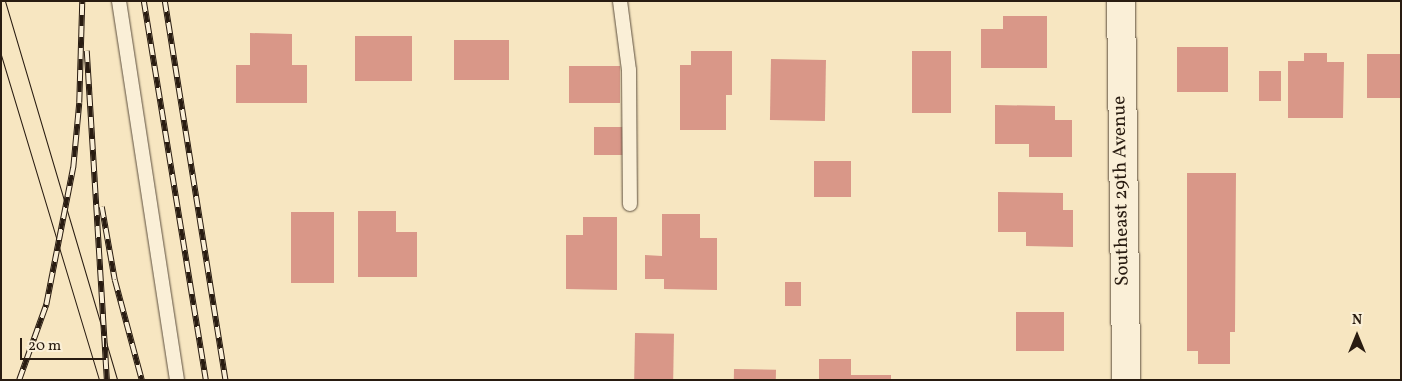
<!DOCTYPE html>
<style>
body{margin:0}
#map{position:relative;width:1402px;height:381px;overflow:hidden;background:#f7e6c1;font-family:Vollkorn,serif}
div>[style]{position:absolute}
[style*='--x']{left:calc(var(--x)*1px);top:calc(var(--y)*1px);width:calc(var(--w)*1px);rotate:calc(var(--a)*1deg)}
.building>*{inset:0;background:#d99788;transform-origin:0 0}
.roads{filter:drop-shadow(0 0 1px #5c4e3d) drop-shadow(0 0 1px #5c4e3d)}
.service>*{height:14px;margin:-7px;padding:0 7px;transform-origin:7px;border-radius:7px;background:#faefd7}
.minor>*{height:28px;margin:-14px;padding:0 14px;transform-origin:14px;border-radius:14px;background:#faefd7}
.tram>*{height:1px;margin:-0.5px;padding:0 0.5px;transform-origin:0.5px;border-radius:0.5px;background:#291c11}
.rail>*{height:5.5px;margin-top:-2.75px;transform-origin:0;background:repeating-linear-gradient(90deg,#faefd7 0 11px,#291c11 0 22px);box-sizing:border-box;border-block:1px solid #291c11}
span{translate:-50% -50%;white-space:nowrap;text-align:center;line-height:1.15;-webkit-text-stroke:5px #faefd7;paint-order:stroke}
.street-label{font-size:19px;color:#291c11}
.frame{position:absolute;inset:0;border:2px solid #291c11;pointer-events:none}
.north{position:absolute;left:1332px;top:311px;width:50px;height:50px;-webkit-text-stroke:4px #faefd7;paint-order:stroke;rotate:0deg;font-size:14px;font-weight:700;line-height:20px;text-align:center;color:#291c11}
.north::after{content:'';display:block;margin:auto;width:18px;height:22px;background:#291c11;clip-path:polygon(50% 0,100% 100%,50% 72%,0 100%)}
.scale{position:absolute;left:20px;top:338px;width:86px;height:22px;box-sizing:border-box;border:2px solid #291c11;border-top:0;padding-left:6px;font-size:15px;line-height:18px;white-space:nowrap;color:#291c11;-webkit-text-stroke:4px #faefd7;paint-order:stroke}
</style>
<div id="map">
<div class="building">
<i style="clip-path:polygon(1003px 16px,1047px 16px,1047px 68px,981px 68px,981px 29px,1003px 29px)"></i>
<i style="clip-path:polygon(250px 33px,292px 34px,292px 65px,307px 65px,307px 103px,236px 103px,236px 65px,250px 65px)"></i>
<i style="left:355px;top:36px;width:57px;height:45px"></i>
<i style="left:454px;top:40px;width:55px;height:40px"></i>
<i style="left:1177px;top:47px;width:51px;height:45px"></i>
<i style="clip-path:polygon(691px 51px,732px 51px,732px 95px,726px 95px,726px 130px,680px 130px,680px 65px,691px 65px)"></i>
<i style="left:912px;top:51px;width:39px;height:62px"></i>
<i style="clip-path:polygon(1304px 53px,1327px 53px,1327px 62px,1344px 62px,1343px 118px,1288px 118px,1288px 61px,1304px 61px)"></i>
<i style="left:1367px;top:54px;width:34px;height:44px"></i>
<i style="left:771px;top:59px;width:55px;height:61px;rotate:1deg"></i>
<i style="left:569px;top:66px;width:51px;height:37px"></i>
<i style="left:1259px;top:71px;width:22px;height:30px"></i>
<i style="clip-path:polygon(995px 105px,1055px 106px,1055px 120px,1072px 120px,1072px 157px,1029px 157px,1029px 144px,995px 144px)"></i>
<i style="left:594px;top:127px;width:29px;height:28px"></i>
<i style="left:814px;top:161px;width:37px;height:36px"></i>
<i style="clip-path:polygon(1187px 173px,1236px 173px,1235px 332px,1230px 332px,1230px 364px,1198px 364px,1198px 351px,1187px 351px)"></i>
<i style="clip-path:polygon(998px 192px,1063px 193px,1063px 210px,1073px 210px,1073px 247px,1026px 246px,1026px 232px,998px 232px)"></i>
<i style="clip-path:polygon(358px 211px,396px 211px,396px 232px,417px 232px,417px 277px,358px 277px)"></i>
<i style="left:291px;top:212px;width:43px;height:71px"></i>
<i style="clip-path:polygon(662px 214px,700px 214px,700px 238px,717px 238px,717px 290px,664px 289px,664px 279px,645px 279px,645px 255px,662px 256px)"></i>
<i style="clip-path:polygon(583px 217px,617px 217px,617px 290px,566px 289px,566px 235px,583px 235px)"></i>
<i style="left:785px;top:282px;width:16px;height:24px"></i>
<i style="left:1016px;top:312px;width:48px;height:39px"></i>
<i style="left:635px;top:333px;width:39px;height:47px;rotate:1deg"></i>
<i style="clip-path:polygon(819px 359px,851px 359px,851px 375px,891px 375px,891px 380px,819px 380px)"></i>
<i style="left:734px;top:369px;width:42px;height:11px;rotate:1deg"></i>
</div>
<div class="roads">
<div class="service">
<i style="--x:119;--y:1;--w:383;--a:81.3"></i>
<i style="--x:620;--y:1;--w:70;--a:82.6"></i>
<i style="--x:629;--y:70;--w:134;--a:89.6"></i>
</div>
<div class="minor">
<i style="--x:1121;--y:1;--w:379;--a:89.2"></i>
</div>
</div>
<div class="tram">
<i style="--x:5;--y:1;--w:395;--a:73.5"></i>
<i style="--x:1;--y:55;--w:339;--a:73.2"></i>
</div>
<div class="rail">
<i style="--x:144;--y:1;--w:384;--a:80.7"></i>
<i style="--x:165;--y:1;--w:384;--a:80.9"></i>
<i style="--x:87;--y:51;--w:330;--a:86.5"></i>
<i style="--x:102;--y:207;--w:74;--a:79.9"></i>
<i style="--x:115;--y:280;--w:104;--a:74.9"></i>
<i style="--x:19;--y:380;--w:80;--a:-70.2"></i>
<i style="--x:46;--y:305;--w:140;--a:-78.9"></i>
<i style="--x:73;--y:168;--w:65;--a:-84.7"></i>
<i style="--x:79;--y:103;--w:102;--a:-88.3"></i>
</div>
<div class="street-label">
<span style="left:1122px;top:191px;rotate:-91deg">Southeast 29th Avenue</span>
</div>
<div class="frame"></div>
<div class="north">N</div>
<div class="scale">20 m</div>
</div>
